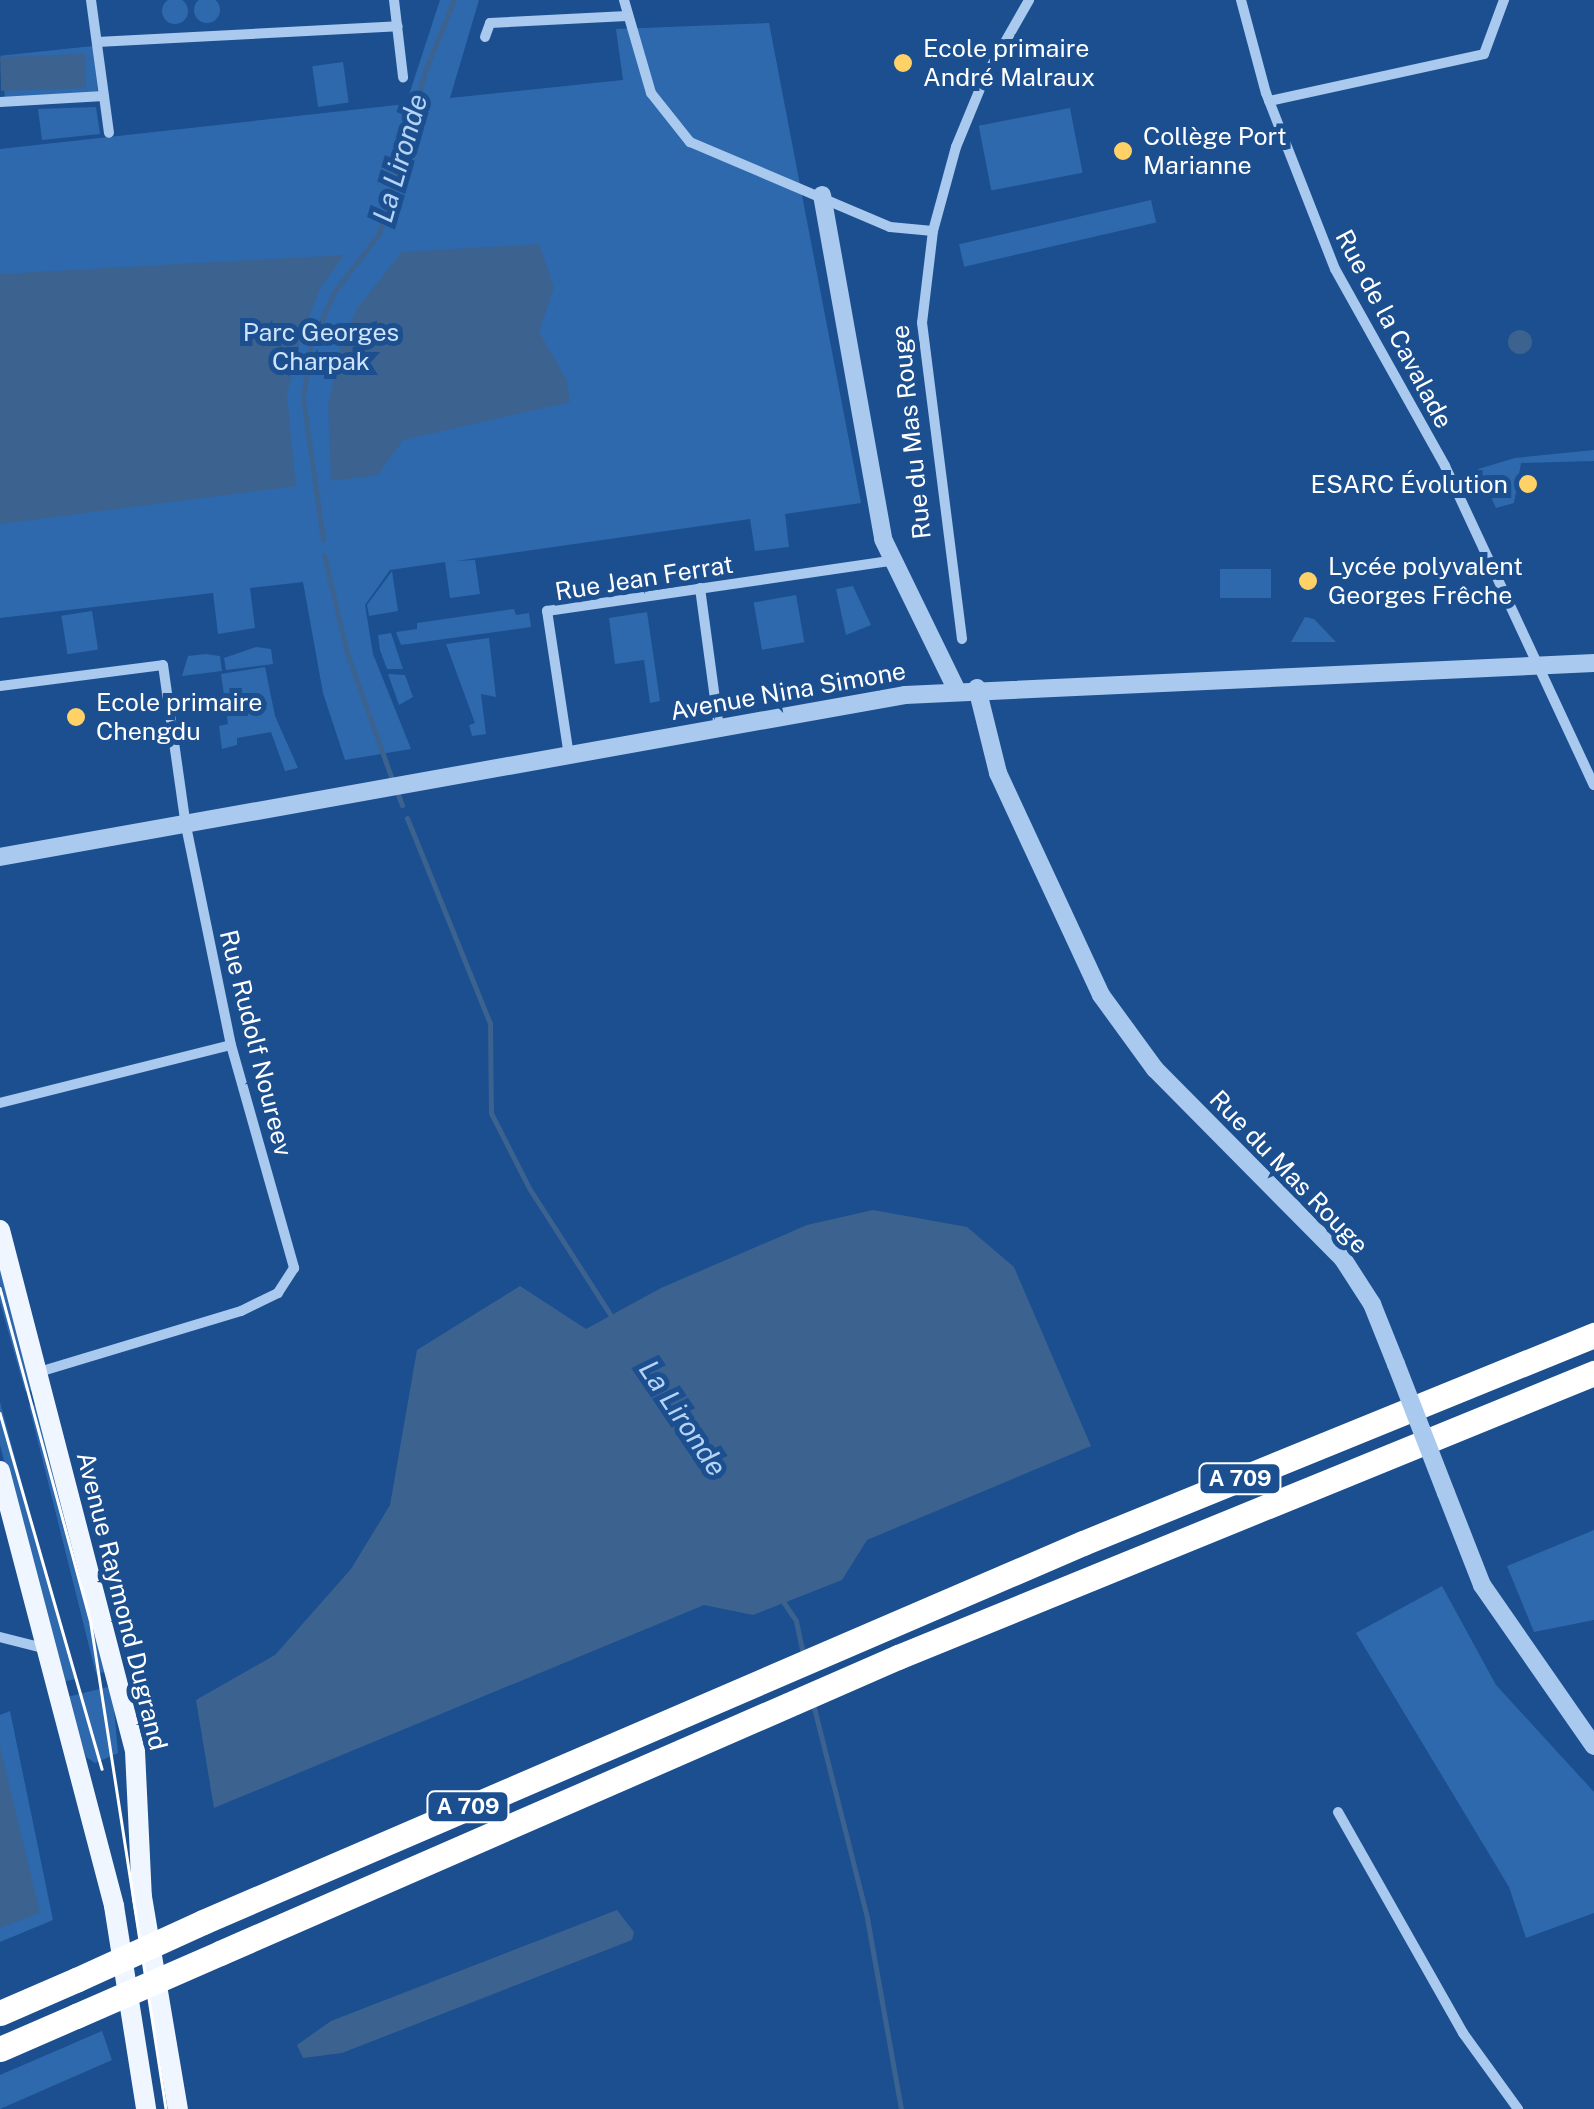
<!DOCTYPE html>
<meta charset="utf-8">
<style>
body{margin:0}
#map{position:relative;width:1594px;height:2109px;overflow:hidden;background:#1b4f8f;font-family:"Public Sans",sans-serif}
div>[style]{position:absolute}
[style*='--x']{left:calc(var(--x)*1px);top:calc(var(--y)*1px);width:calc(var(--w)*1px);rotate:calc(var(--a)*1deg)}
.green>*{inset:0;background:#2e69ad;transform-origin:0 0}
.round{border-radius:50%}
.water>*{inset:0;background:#3c6290;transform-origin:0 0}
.stream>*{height:5px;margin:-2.5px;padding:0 2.5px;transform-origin:2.5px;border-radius:2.5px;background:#3c6290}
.minor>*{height:10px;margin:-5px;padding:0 5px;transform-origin:5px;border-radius:5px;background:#a9c9ee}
.tertiary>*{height:18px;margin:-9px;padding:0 9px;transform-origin:9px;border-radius:9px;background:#a9c9ee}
.primary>*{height:20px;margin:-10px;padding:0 10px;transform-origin:10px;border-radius:10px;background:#f0f6ff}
.motorway>*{height:25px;margin:-12.5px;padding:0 12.5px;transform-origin:12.5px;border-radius:12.5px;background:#fff}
.tram>*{height:2.5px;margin:-1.25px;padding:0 1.25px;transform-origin:1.25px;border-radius:1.25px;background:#fff}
.tertiary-bridge>*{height:18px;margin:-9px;padding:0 9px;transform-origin:9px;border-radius:9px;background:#a9c9ee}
.motorway-bridge>*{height:25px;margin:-12.5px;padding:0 12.5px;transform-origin:12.5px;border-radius:12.5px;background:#fff}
.dots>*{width:28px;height:28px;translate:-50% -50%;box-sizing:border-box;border:5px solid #1b4f8f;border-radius:50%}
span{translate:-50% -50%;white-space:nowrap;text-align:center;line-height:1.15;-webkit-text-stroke:10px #1b4f8f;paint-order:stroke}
.shield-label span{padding:2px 8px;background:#1b4f8f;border:2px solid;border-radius:8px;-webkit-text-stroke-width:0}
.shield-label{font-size:22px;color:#fff;font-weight:700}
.poi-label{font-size:25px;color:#fff}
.left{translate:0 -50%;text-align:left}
.right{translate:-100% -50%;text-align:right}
.street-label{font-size:25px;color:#fff}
.park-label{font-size:25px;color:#cfe3fa}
.water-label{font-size:28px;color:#b5d3f5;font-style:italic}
</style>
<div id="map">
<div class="green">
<i class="round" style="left:194px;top:-3px;width:26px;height:26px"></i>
<i class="round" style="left:162px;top:-2px;width:26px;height:26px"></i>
<i style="clip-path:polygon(440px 0,479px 0,450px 98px,623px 80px,616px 29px,769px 23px,861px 503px,785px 514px,789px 547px,755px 551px,750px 519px,456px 561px,475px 560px,480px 594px,450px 598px,445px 562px,390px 570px,365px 605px,373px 654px,411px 749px,345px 760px,323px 693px,303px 582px,250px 588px,255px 628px,218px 634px,213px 593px,0 618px,0 149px,406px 104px)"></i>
<i style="left:93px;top:46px;width:48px;height:93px;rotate:84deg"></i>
<i style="left:343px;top:62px;width:41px;height:31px;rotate:82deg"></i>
<i style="clip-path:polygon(96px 107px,100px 134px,42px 140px,38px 109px)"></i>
<i style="left:1070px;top:108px;width:66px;height:93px;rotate:79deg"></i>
<i style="left:1151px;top:200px;width:23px;height:197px;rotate:77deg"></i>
<i style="clip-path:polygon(1594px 450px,1594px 461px,1521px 463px,1514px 503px,1496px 508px,1478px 469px,1515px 458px)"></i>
<i style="left:1271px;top:569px;width:29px;height:51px;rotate:90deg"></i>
<i style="clip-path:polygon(392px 571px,398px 611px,369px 616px,367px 605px)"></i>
<i style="clip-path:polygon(853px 586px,871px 625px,846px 635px,836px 589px)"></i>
<i style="left:796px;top:595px;width:48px;height:43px;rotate:80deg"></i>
<i style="clip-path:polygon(514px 609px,516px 615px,529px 613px,531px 627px,401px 645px,396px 632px,417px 629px,417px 623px)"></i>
<i style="left:92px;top:611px;width:39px;height:31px;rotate:81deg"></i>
<i style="clip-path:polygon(647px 612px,660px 701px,650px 703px,644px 660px,615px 664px,609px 618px)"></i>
<i style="clip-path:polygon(1305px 617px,1314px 619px,1336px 642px,1291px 642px)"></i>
<i style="clip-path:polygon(391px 633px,403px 669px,387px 669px,380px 650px,378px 635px)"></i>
<i style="clip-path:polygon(489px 638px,496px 697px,481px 694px,486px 734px,472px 736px,469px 725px,475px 723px,446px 644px)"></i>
<i style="clip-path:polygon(256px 647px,271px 649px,273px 664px,226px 670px,224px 658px)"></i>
<i style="clip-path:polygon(206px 654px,220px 656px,222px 671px,182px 676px,188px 656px)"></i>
<i style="clip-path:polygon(265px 667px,275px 716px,298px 768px,285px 771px,271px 732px,237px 738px,237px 745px,222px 749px,219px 726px,228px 724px,221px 674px)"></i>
<i style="clip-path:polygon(388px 674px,405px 675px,413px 697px,399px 705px)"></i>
<i style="clip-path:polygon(0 1264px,35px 1389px,25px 1391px,0 1302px)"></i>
<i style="clip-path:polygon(0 1402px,55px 1607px,76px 1679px,62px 1682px,0 1445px)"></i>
<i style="clip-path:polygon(39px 1403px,109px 1671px,96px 1674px,29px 1406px)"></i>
<i style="clip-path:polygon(1594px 1530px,1594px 1620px,1534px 1632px,1507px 1566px)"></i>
<i style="clip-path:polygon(1442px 1586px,1496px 1685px,1594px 1792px,1594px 1913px,1526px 1938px,1509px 1887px,1356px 1633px)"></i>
<i style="clip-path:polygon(112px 1686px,118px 1753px,95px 1763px,86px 1757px,67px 1697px)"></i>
<i style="clip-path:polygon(10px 1711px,53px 1920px,0 1942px,0 1715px)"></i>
<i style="clip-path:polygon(102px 2031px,112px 2060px,0 2109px,0 2075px)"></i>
</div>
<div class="water">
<i style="left:85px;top:54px;width:34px;height:85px;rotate:88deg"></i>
<i style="clip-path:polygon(539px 244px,554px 287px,539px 332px,567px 380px,570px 402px,403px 440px,378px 475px,331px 481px,328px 406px,341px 345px,357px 308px,402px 252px)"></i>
<i style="clip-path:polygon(344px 255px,320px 289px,301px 336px,287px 395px,296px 486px,0 524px,0 274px)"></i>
<i class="round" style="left:1508px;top:330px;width:24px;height:24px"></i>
<i style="clip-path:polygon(873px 1210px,967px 1227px,1014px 1267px,1091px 1446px,867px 1540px,842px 1580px,753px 1615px,704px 1605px,214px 1808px,196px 1700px,275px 1655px,351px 1569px,390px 1505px,417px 1350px,520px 1286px,586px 1329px,661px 1288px,807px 1225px)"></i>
<i style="clip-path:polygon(0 1746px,40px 1913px,0 1928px)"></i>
<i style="clip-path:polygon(617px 1910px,634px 1932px,632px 1940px,342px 2053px,303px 2058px,297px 2045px,331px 2021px)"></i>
</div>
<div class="stream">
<i style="--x:323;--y:540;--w:143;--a:-98"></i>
<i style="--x:303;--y:398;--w:55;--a:-81.6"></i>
<i style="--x:311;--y:344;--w:57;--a:-66.1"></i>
<i style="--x:334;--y:292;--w:73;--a:-52.2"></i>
<i style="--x:379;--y:234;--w:169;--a:-74.2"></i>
<i style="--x:425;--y:71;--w:77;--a:-67.8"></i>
<i style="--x:324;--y:555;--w:101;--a:76.8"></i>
<i style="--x:347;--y:653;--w:137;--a:70.4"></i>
<i style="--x:397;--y:792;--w:14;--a:69"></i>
<i style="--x:407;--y:818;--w:221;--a:68"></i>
<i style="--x:490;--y:1023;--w:90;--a:89.4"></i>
<i style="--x:491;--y:1113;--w:84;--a:63.1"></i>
<i style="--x:529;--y:1188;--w:156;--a:57.3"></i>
<i style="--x:782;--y:1600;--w:25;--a:56"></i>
<i style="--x:796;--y:1621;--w:35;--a:78"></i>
<i style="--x:813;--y:1704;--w:221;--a:75.8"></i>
<i style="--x:867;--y:1918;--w:194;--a:79.9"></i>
</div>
<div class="minor">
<i style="--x:91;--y:0;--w:134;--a:82.3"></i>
<i style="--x:394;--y:0;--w:78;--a:83.3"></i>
<i style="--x:624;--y:0;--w:97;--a:73.8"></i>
<i style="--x:651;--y:93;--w:63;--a:51.5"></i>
<i style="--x:690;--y:142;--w:217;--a:23"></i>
<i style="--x:890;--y:227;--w:43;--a:5.3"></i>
<i style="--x:1241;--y:0;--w:96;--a:75"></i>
<i style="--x:1266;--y:93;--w:189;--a:68.6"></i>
<i style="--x:1335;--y:269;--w:226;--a:60.8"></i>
<i style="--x:1445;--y:466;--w:352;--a:65"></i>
<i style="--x:485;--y:37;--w:15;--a:-70"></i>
<i style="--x:490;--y:23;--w:137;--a:-2.9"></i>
<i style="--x:97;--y:42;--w:301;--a:-3"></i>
<i style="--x:1269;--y:101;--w:220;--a:-12.3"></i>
<i style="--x:1484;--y:54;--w:58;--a:-69.7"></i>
<i style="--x:0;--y:102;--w:104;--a:-3.3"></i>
<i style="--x:700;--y:588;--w:141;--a:82.3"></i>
<i style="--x:962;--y:639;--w:319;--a:-97.2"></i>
<i style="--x:922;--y:323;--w:93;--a:-83.2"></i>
<i style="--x:933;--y:231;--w:87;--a:-74.7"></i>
<i style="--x:956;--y:147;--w:74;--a:-67.6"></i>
<i style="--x:984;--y:79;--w:91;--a:-60.3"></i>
<i style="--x:0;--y:686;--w:164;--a:-7.3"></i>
<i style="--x:163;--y:665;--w:163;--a:81.9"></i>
<i style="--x:186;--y:826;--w:224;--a:78.4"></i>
<i style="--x:231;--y:1045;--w:232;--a:74.2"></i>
<i style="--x:294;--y:1268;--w:30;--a:123"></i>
<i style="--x:278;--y:1293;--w:41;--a:154.1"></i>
<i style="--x:241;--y:1311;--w:211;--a:163.2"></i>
<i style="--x:569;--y:756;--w:147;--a:-98.6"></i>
<i style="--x:547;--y:611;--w:346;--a:-8.3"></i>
<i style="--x:0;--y:1103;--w:238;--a:-14.1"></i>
<i style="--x:0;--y:1637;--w:49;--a:14.3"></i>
<i style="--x:1338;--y:1812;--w:254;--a:60.5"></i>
<i style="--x:1463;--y:2033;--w:94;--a:54.1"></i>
</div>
<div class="tertiary">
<i style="--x:822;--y:195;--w:349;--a:79.9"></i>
<i style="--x:883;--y:539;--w:167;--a:64"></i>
<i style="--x:977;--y:688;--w:88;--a:76.1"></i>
<i style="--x:998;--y:773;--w:245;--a:65.1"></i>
<i style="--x:1101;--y:995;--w:92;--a:53.9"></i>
<i style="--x:1155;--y:1069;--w:267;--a:45.3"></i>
<i style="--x:1343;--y:1259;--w:54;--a:57.2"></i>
<i style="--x:1372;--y:1304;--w:65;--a:68.2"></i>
<i style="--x:0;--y:857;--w:919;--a:-10.15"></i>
<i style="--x:905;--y:695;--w:690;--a:-2.66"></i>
<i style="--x:1446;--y:1493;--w:99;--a:68.6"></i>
<i style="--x:1482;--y:1585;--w:196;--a:55.2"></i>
</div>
<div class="primary">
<i style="--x:0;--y:1230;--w:538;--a:75.47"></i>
<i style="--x:135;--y:1751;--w:146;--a:87.3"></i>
<i style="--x:142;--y:1897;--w:215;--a:80.4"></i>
<i style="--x:0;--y:1471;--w:450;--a:75.3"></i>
<i style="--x:114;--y:1906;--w:206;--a:81"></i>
</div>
<div class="motorway">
<i style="--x:203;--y:1922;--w:958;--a:-23.3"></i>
<i style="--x:1083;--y:1543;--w:552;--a:-22.15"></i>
<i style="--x:220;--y:1953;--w:740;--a:-23.59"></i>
<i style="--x:898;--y:1657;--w:752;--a:-22.2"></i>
<i style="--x:0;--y:2013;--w:83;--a:-23.5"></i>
<i style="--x:0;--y:2049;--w:83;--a:-23.5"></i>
</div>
<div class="tram">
<i style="--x:0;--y:1288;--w:348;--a:74.8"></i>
<i style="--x:91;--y:1624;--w:491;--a:81.2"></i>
<i style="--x:0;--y:1413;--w:370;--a:74"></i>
</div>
<div class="tertiary-bridge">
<i style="--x:1396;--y:1364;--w:138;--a:68.8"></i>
</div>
<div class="motorway-bridge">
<i style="--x:76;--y:1980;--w:140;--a:-24.5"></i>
<i style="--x:76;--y:2016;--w:157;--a:-23.6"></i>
</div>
<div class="dots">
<i style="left:903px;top:63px;background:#ffd166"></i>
<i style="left:1123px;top:151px;background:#ffd166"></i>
<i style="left:1528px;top:484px;background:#ffd166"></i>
<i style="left:1308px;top:581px;background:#ffd166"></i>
<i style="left:76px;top:717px;background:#ffd166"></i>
</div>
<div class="shield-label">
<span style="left:1240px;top:1479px">A 709</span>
<span style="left:468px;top:1807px">A 709</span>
</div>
<div class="poi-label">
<span class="left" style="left:923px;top:63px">Ecole primaire<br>André Malraux</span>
<span class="left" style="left:1143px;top:151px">Collège Port<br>Marianne</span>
<span class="right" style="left:1508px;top:484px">ESARC Évolution</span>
<span class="left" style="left:1328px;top:581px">Lycée polyvalent<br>Georges Frêche</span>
<span class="left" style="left:96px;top:717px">Ecole primaire<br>Chengdu</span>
</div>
<div class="street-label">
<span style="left:1394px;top:329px;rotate:62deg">Rue de la Cavalade</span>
<span style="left:911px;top:432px;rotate:-96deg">Rue du Mas Rouge</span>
<span style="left:644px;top:578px;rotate:-9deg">Rue Jean Ferrat</span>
<span style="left:788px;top:691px;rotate:-10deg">Avenue Nina Simone</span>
<span style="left:256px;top:1043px;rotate:76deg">Rue Rudolf Noureev</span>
<span style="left:1289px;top:1172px;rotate:46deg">Rue du Mas Rouge</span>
<span style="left:122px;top:1601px;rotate:76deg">Avenue Raymond Dugrand</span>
</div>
<div class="park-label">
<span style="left:321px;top:347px">Parc Georges<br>Charpak</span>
</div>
<div class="water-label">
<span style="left:400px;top:158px;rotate:-74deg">La Lironde</span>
<span style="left:683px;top:1418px;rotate:56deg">La Lironde</span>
</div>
</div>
